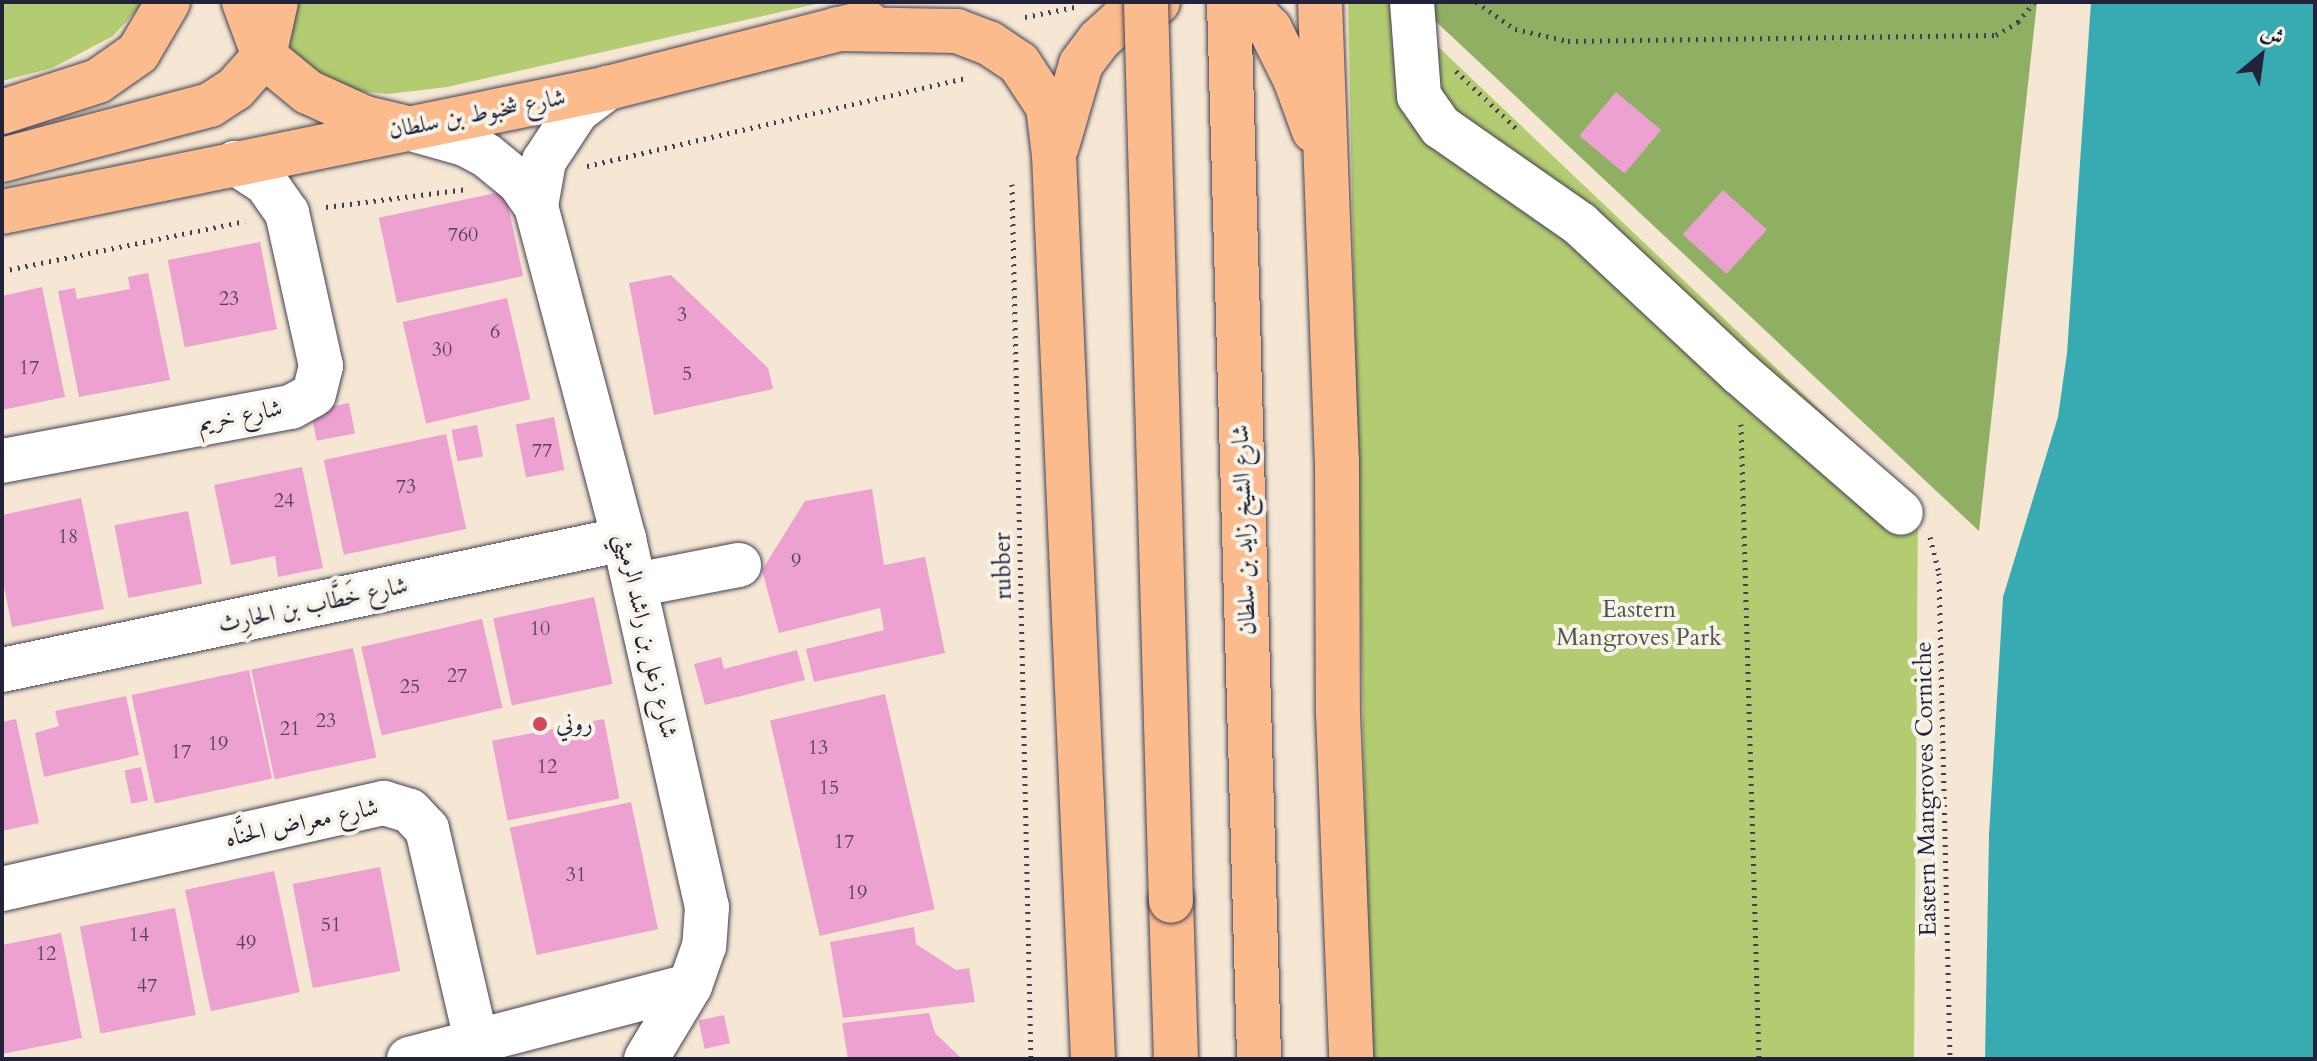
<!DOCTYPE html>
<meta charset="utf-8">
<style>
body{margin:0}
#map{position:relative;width:2317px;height:1061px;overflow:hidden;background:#f5e7d3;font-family:Cardo,Amiri,serif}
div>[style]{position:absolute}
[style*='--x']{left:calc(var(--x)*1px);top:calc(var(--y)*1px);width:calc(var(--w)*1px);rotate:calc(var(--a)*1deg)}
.green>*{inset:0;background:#b4cc71}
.forest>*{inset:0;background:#8fb063}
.water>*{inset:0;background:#38abb2}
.building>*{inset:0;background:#eda1d0;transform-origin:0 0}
.path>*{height:5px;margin-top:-2.5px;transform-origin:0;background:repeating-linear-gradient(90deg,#424052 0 2px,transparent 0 8px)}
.roads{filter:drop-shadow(0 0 2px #424052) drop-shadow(0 0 2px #424052)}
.minor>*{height:44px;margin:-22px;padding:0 22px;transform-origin:22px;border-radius:22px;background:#fff}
.major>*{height:44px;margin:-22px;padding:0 22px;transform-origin:22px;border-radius:22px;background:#fbbb8d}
.highway>*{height:44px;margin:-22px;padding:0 22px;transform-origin:22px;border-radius:22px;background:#fbbb8d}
.bridges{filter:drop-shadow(0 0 2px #424052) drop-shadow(0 0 2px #424052)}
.highway-bridge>*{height:44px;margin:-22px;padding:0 22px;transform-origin:22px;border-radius:22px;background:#fbbb8d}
.dots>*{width:22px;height:22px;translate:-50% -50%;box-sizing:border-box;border:4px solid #f7f3e8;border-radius:50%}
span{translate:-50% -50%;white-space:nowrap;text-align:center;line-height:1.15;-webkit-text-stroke:8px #f7f3e8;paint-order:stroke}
.number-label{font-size:20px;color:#554260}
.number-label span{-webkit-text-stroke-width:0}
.street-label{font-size:24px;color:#22223b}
.park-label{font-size:24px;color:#4e554b}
.poi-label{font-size:24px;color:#22223b}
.left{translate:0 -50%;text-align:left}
.frame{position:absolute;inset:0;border:4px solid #22223b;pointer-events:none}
.north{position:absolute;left:2221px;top:16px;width:80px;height:80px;-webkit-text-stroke:6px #f7f3e8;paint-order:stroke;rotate:29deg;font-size:22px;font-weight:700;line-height:32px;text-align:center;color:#22223b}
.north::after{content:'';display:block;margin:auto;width:28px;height:36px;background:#22223b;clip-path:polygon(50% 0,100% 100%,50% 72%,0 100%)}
</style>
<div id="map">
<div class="green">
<i style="clip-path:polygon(2px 2px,144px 2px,113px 36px,52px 68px,2px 81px)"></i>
<i style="clip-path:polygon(287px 2px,825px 2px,447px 87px,388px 94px,356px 91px,333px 83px,295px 54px,287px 42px)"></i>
<i style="clip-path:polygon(1348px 2px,1391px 2px,1918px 503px,1914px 1059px,1370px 1059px)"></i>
</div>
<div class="forest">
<i style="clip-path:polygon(1415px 2px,2037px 2px,1979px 531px)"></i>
</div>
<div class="water">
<i style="clip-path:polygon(2091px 2px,2315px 2px,2315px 1059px,1985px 1059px,1989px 835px,2003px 597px,2058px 417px,2067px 353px)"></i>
</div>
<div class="building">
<i style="left:1616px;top:92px;width:59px;height:57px;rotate:40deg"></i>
<i style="left:1723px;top:190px;width:59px;height:60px;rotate:42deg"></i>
<i style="left:505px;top:191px;width:87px;height:129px;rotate:78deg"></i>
<i style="left:260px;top:242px;width:89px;height:94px;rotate:79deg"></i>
<i style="clip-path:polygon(148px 273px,170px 380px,79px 397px,58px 291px,75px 288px,77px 299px,130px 289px,128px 277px)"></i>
<i style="clip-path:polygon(671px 275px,768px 368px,773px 389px,654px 415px,629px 283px)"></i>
<i style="clip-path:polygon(42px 287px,65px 397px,2px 410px,2px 296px)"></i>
<i style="left:507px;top:298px;width:104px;height:107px;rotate:77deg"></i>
<i style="left:349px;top:403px;width:31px;height:39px;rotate:79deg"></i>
<i style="left:554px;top:417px;width:54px;height:39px;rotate:79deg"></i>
<i style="left:477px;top:425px;width:32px;height:26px;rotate:79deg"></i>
<i style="left:446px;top:434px;width:97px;height:125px;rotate:78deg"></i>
<i style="clip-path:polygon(302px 467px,323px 568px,278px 577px,275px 556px,231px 565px,214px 485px)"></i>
<i style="clip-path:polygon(872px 489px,884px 565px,925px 557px,945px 653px,814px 682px,806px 649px,884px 630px,880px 608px,779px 633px,762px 570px,805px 501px)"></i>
<i style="clip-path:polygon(81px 498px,104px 609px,12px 627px,2px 576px,2px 515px)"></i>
<i style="left:188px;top:511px;width:74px;height:75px;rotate:79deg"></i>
<i style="left:594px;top:597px;width:89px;height:103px;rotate:78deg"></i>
<i style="left:482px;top:619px;width:91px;height:124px;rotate:77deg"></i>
<i style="left:353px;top:648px;width:112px;height:104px;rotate:78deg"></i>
<i style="clip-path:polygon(797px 650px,805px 680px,705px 705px,694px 664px,721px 657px,724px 669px)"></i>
<i style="left:249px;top:670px;width:111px;height:120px;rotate:78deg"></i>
<i style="left:885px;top:694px;width:221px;height:118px;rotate:77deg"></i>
<i style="clip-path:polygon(126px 696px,139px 755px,44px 777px,35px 733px,59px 726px,55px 711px)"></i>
<i style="clip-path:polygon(16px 719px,39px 823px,2px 831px,2px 722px)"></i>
<i style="left:604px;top:719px;width:81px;height:114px;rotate:79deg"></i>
<i style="left:141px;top:767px;width:34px;height:17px;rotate:78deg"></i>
<i style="left:631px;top:802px;width:130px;height:124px;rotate:78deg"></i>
<i style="left:380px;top:867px;width:106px;height:89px;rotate:79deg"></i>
<i style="left:274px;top:871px;width:124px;height:91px;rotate:78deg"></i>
<i style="left:175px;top:908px;width:109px;height:97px;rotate:79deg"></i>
<i style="clip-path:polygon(914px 927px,916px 944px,956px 970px,969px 968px,975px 1002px,843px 1018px,830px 942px)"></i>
<i style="clip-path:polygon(61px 933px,82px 1038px,2px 1054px,2px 945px)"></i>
<i style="clip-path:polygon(929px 1013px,935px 1033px,962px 1059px,848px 1059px,842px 1023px)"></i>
<i style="left:724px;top:1015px;width:29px;height:26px;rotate:78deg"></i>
</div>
<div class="path">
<i style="--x:1476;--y:2;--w:47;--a:34.7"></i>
<i style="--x:1515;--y:29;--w:54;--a:12.8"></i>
<i style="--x:1568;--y:41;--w:428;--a:-0.8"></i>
<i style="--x:1996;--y:35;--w:26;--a:-31"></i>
<i style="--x:2018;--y:22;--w:26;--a:-51"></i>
<i style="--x:1025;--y:17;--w:51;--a:-11.3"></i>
<i style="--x:1456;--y:71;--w:86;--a:43.6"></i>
<i style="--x:587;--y:166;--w:389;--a:-13.1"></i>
<i style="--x:1012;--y:184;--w:875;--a:88.76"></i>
<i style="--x:326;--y:207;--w:142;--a:-7.3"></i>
<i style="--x:2;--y:271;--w:248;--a:-11.6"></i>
<i style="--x:1741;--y:424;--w:635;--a:88.38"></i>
<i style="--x:1930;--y:537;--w:37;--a:76"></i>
<i style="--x:1939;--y:573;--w:486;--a:88.7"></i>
</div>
<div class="roads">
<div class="minor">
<i style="--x:1412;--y:2;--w:94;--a:85.7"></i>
<i style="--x:1419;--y:96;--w:38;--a:55"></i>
<i style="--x:1441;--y:127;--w:169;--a:34.9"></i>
<i style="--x:1580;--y:224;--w:219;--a:43"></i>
<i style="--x:1740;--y:373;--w:213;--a:41"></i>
<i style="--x:408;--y:128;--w:59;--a:15.7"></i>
<i style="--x:465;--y:144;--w:24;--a:28"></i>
<i style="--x:486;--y:155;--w:43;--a:39.3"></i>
<i style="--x:519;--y:182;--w:29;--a:55"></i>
<i style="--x:536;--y:206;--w:344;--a:75.2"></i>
<i style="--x:624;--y:539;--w:377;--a:77.3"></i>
<i style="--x:707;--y:907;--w:39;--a:94"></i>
<i style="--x:704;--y:946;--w:42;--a:109.3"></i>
<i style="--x:690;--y:986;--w:85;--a:121.1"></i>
<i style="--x:536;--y:206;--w:46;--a:-79.9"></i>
<i style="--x:544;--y:161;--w:60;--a:-56.6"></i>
<i style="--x:577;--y:111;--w:39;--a:-37"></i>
<i style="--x:2;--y:461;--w:294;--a:-10.6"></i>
<i style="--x:291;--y:407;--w:26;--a:-29"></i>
<i style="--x:314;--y:394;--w:29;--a:-76"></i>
<i style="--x:321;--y:366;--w:157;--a:-102.5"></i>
<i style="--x:287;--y:213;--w:37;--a:-125"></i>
<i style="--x:266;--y:183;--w:37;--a:-147"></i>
<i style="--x:635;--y:585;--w:106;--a:-10.9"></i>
<i style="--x:2;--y:670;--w:636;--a:-11.89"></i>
<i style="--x:2;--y:889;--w:392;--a:-12.7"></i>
<i style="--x:384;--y:803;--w:27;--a:17"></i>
<i style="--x:410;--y:811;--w:25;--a:47"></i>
<i style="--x:427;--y:829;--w:221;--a:76.9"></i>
<i style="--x:409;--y:1059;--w:290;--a:-14.6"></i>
</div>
<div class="major">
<i style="--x:244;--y:2;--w:58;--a:69.7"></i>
<i style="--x:264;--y:56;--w:57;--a:39.3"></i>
<i style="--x:308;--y:92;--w:63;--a:24.5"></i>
<i style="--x:365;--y:118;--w:37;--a:13"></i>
<i style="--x:1236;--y:2;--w:17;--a:28"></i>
<i style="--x:1251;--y:10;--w:27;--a:45"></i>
<i style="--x:1270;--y:29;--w:56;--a:63.4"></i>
<i style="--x:1295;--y:79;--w:55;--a:69.9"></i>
<i style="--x:1320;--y:2;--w:458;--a:87.9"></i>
<i style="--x:1337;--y:460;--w:253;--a:89.8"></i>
<i style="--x:1338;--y:713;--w:346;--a:87.8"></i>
<i style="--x:837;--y:29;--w:120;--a:1"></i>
<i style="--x:957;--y:31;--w:34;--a:21"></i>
<i style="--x:989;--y:43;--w:36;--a:34"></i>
<i style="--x:1019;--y:63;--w:53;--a:56.6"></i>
<i style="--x:1048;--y:107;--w:48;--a:82.9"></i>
<i style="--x:1054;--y:155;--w:905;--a:87.53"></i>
<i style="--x:2;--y:112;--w:101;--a:-17.9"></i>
<i style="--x:98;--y:81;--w:49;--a:-35"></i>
<i style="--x:138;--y:53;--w:59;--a:-59.5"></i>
<i style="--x:1057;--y:146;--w:85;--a:-73.7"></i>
<i style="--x:1081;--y:64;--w:30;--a:-53"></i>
<i style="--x:1099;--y:40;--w:30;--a:-42"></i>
<i style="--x:1121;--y:20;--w:41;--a:-25.9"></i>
<i style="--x:2;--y:160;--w:215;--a:-14.8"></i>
<i style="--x:210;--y:105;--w:30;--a:-33"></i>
<i style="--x:235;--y:89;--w:44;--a:-48.7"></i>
<i style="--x:264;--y:56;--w:55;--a:-77.5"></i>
<i style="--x:2;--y:212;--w:619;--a:-11.56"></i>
<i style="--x:608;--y:88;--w:267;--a:-14.3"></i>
</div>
<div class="highway">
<i style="--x:1229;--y:2;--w:1057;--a:88.37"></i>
<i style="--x:1171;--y:901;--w:158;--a:88.2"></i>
</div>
</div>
<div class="bridges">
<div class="highway-bridge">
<i style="--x:1146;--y:2;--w:899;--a:88.41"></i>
</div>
</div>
<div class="dots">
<i style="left:540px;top:724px;background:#d1495b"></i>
</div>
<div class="number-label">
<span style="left:463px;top:234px">760</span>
<span style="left:229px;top:298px">23</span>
<span style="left:682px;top:314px">3</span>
<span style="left:495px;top:331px">6</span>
<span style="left:442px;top:349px">30</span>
<span style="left:29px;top:367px">17</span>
<span style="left:687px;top:373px">5</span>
<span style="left:542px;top:450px">77</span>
<span style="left:406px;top:486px">73</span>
<span style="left:284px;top:500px">24</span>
<span style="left:68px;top:536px">18</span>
<span style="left:796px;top:560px">9</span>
<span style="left:540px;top:628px">10</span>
<span style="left:457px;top:675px">27</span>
<span style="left:410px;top:686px">25</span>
<span style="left:326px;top:720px">23</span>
<span style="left:290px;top:728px">21</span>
<span style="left:218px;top:743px">19</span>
<span style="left:818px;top:747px">13</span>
<span style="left:181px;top:751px">17</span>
<span style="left:547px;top:766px">12</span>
<span style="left:829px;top:787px">15</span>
<span style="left:844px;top:841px">17</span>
<span style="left:576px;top:874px">31</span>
<span style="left:857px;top:892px">19</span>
<span style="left:331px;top:924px">51</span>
<span style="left:139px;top:934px">14</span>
<span style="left:246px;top:942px">49</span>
<span style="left:46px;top:953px">12</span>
<span style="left:147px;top:985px">47</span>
</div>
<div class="street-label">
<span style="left:477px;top:114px;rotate:-11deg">شارع شخبوط بن سلطان</span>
<span style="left:240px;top:416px;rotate:-11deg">شارع خريم</span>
<span style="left:1244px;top:530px;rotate:-92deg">شارع الشيخ زايد بن سلطان</span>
<span style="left:1003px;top:566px;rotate:-91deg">rubber</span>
<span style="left:313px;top:605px;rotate:-12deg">شارع خَطَّاب بن الحارِث</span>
<span style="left:646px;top:636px;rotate:77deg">شارع زعل بن راشد الرميثي</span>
<span style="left:1926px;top:789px;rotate:-91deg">Eastern Mangroves Corniche</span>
<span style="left:302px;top:823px;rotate:-12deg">شارع معراض الحنَّاه</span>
</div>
<div class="park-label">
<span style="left:1639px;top:624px">Eastern<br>Mangroves Park</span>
</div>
<div class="poi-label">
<span class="left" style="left:556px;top:724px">روني</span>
</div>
<div class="frame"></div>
<div class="north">ش</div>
</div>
